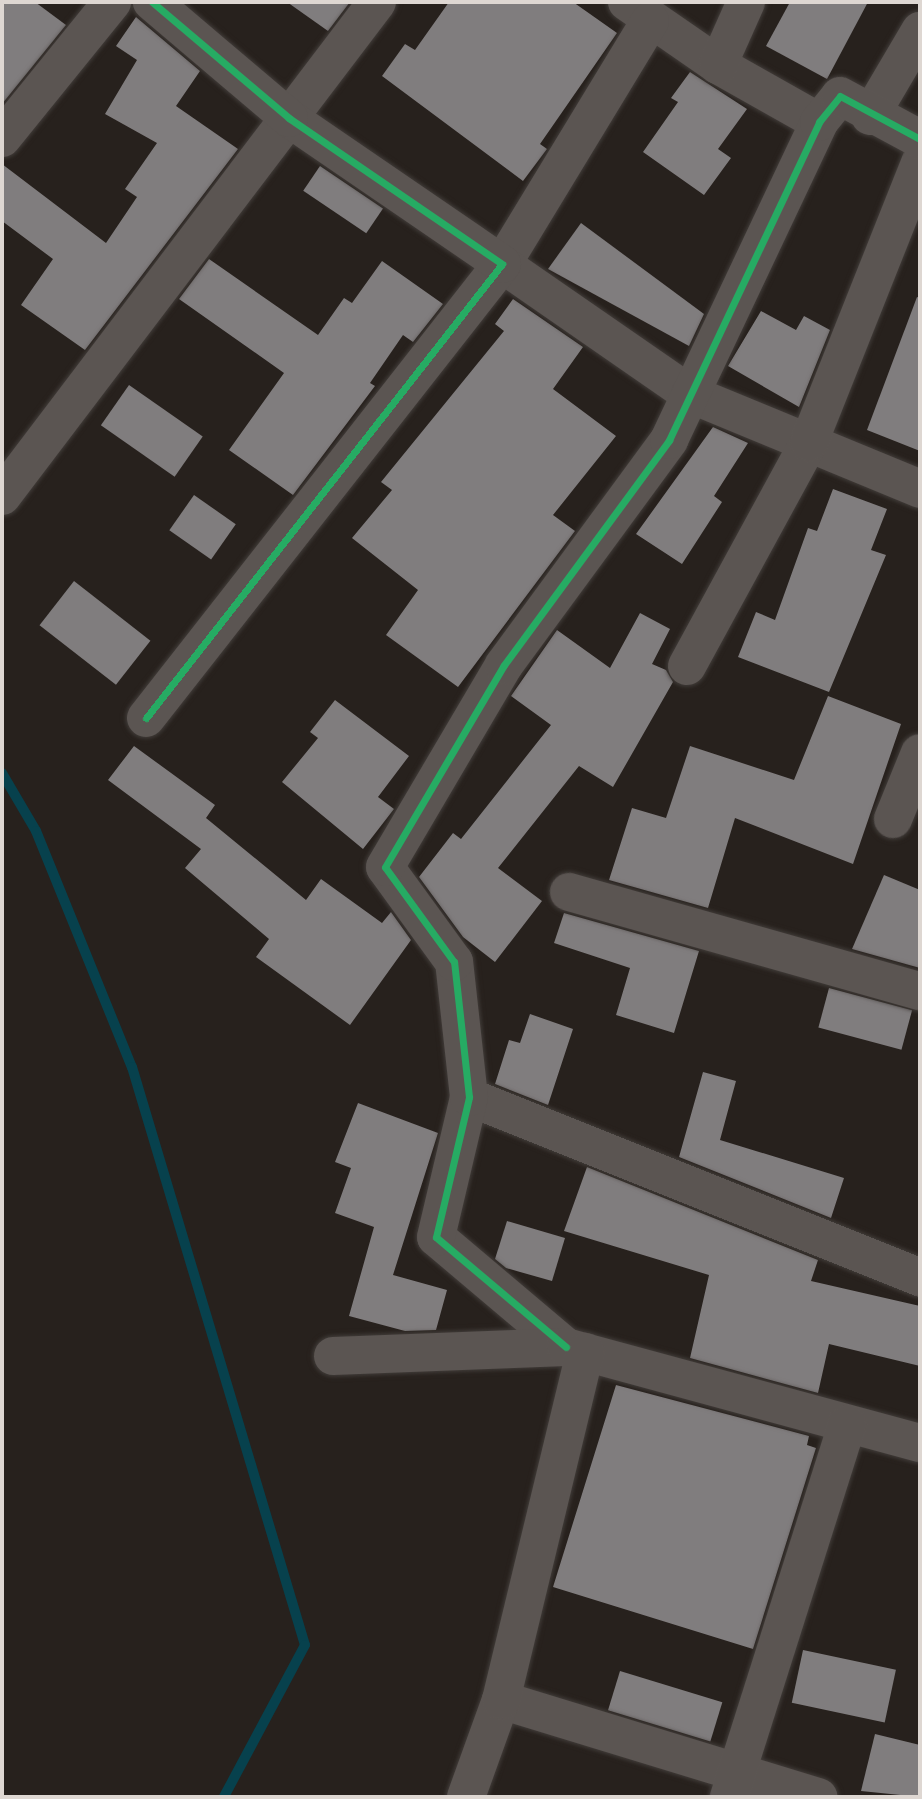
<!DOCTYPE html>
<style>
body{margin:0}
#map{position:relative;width:922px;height:1799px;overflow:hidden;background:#27211d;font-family:Jost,sans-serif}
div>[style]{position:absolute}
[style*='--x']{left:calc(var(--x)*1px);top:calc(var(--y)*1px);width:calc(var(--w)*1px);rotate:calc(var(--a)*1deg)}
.stream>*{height:10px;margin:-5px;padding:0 5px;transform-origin:5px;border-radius:5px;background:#07414d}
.building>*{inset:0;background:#807d7e;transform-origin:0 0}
.roads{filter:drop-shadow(0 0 2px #413c39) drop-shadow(0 0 2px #413c39)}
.minor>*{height:38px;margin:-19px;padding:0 19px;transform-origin:19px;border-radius:19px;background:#5b5552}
.cycleway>*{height:7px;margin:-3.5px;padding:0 3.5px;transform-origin:3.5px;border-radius:3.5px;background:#26ab63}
span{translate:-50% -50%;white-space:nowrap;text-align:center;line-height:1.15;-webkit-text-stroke:7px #221710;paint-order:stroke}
.frame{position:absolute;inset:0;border:4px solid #ded7d2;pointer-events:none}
</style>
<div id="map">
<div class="stream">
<i style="--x:2;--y:773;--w:67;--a:59.6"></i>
<i style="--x:36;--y:831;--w:255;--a:67.9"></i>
<i style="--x:132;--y:1067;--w:603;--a:73.34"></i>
<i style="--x:305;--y:1645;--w:172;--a:118.1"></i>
</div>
<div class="building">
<i style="clip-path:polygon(2px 2px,35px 2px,66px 25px,2px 104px)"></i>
<i style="clip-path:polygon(287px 2px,350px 2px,328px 31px)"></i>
<i style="clip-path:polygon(449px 2px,573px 2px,617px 33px,540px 144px,547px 149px,523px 181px,382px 76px,405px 44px,415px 50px)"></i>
<i style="clip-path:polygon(790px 2px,868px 2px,827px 79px,766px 46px)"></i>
<i style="clip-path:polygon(136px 17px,200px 71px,176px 106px,238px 149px,85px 350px,21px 305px,53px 259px,2px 221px,2px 164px,106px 243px,137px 197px,125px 189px,157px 143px,105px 114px,137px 60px,116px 46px)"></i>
<i style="clip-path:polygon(690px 72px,747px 109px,718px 149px,731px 158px,704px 195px,643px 152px,678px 102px,671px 98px)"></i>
<i style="left:320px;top:166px;width:76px;height:30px;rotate:34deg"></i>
<i style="clip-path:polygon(581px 223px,704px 314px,689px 346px,548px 269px)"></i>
<i style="clip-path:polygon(209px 259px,318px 335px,344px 298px,352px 303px,382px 261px,443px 304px,413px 342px,403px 335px,370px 383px,375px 386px,293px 495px,229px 450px,284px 373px,179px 299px)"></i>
<i style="clip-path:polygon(917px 297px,920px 298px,920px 451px,867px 430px)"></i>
<i style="clip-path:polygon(513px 299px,583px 347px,553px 389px,616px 436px,553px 515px,575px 531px,458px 687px,386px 635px,418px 590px,352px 538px,392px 490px,381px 482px,504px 331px,495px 324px)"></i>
<i style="clip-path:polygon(761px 311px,796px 330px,804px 316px,830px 330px,799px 407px,728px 366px)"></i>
<i style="left:129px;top:385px;width:90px;height:49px;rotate:35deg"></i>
<i style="clip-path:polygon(713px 427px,748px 443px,714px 496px,722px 502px,682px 564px,636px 534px)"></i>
<i style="clip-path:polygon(833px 489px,887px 509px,871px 550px,886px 555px,829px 692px,738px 657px,756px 612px,775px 620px,808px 528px,817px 531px)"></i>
<i style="left:194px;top:495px;width:51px;height:43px;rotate:35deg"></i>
<i style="left:74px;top:581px;width:97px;height:56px;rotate:38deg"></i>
<i style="clip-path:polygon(640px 613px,670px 629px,652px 664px,666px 670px,673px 682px,613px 787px,579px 766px,498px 868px,542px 901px,495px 962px,463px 937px,419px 877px,453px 833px,461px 839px,551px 725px,511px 696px,557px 630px,610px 668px)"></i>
<i style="clip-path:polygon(828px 696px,901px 724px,853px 864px,735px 818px,708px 908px,609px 880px,632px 808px,666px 818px,690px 746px,794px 780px)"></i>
<i style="clip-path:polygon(335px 700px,409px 756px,378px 797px,394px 809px,363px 849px,282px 782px,318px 738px,310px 732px)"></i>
<i style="clip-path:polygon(134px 746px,215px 805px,206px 818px,306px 900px,321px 879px,382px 923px,391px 912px,411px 940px,350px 1025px,256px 957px,269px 939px,185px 868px,201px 849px,108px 780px)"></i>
<i style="clip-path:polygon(884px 875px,920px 890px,920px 968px,852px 949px)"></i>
<i style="clip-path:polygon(564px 913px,699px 951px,674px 1033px,616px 1015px,630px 968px,554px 943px)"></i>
<i style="left:829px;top:988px;width:86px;height:41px;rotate:15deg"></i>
<i style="clip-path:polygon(530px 1014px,573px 1029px,548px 1105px,495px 1084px,509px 1040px,520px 1043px)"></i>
<i style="clip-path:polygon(703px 1072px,736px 1081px,720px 1140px,844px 1178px,831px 1218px,679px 1157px)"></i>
<i style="clip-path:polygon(358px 1103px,438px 1133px,393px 1275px,447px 1290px,436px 1330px,405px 1331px,349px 1316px,374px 1227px,335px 1213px,351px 1168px,335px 1162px)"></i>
<i style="clip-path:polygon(587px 1167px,818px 1260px,811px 1281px,920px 1306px,920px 1366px,829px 1344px,818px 1393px,690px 1358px,709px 1275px,564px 1231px)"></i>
<i style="clip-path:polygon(507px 1221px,565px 1238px,552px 1281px,506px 1268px,495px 1259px)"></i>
<i style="clip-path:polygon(616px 1385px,809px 1436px,807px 1445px,816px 1448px,753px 1649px,553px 1587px)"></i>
<i style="left:803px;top:1650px;width:95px;height:54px;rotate:12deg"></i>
<i style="left:620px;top:1671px;width:107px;height:41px;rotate:17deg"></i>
<i style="clip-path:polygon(875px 1734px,920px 1745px,920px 1797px,861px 1791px)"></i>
</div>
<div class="roads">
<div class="minor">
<i style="--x:627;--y:2;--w:111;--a:34.7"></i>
<i style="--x:718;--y:65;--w:116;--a:29.4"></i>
<i style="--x:650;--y:21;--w:285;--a:121.3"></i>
<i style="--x:502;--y:264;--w:229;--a:34.7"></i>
<i style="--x:690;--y:394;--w:249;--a:22.4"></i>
<i style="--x:718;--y:65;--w:69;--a:-66"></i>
<i style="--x:870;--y:116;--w:99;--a:-59.5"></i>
<i style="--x:2;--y:138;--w:175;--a:-51"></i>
<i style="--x:2;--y:496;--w:620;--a:-52.8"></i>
<i style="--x:687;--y:666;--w:255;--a:-61.4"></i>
<i style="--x:809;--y:442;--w:300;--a:-68.3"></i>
<i style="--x:146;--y:718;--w:577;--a:-51.9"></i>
<i style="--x:502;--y:264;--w:258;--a:-145.6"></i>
<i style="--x:289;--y:118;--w:180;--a:-139.7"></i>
<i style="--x:893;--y:819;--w:71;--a:-67.8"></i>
<i style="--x:569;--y:892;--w:365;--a:15.8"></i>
<i style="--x:469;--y:1097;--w:486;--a:21.8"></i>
<i style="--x:566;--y:1347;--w:170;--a:-139.8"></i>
<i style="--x:436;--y:1237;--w:144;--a:-76.7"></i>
<i style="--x:469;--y:1097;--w:136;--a:-96.3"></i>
<i style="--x:454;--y:962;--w:117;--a:-126"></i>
<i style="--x:385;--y:867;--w:234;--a:-59.5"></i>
<i style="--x:504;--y:665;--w:279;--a:-53.7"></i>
<i style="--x:669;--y:440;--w:352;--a:-64.7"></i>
<i style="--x:819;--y:122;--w:33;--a:-51"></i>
<i style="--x:840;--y:96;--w:91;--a:28.3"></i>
<i style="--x:333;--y:1356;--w:233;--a:-2.2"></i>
<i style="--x:566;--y:1347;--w:367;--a:15.2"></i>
<i style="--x:501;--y:1700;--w:332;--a:17"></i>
<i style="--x:466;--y:1797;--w:103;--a:-70.2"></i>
<i style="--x:501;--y:1700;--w:358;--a:-76.4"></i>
<i style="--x:729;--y:1797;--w:391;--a:-72.4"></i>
</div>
</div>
<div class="cycleway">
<i style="--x:146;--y:718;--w:577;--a:-51.9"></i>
<i style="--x:502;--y:264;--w:258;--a:-145.6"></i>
<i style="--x:289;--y:118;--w:180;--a:-139.7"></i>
<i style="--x:566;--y:1347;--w:170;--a:-139.8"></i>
<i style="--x:436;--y:1237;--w:144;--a:-76.7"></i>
<i style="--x:469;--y:1097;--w:136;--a:-96.3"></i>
<i style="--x:454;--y:962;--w:117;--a:-126"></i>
<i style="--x:385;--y:867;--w:234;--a:-59.5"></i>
<i style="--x:504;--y:665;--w:279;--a:-53.7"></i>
<i style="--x:669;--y:440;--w:352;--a:-64.7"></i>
<i style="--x:819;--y:122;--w:33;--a:-51"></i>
<i style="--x:840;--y:96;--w:91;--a:28.3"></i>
</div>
<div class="frame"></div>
</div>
